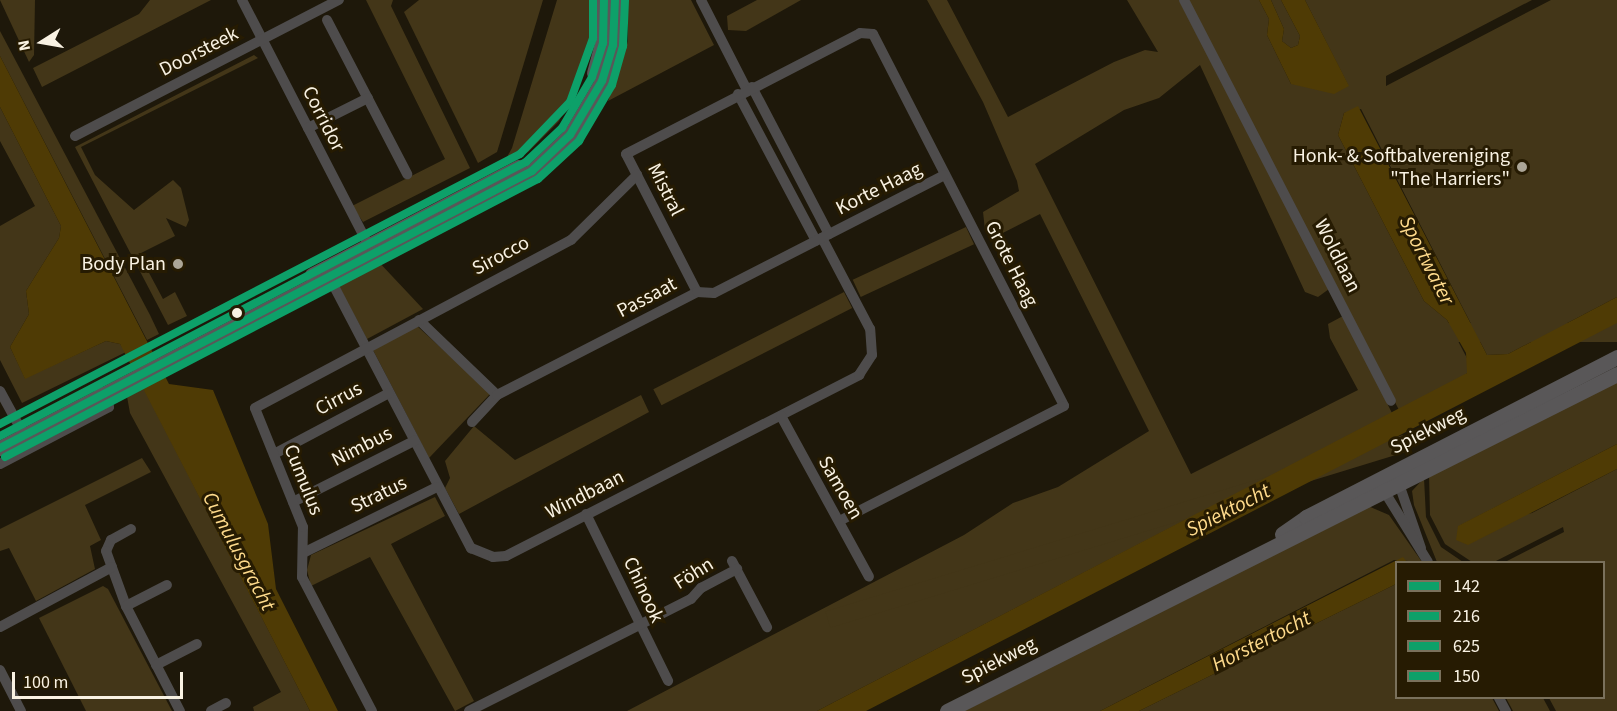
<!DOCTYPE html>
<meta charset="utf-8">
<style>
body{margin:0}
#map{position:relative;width:1617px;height:711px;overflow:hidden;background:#1e180a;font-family:"Source Sans 3",sans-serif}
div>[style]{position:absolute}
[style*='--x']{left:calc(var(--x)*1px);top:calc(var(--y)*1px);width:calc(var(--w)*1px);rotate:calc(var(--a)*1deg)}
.green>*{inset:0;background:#433618;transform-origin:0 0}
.water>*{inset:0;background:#4f3b05}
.street>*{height:10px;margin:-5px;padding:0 5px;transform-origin:5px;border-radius:5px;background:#4e4c4c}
.secondary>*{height:15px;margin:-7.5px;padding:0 7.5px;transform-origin:7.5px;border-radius:7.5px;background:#595758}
.bus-1>*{height:8px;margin:-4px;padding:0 4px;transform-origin:4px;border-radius:4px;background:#0da069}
.bus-2>*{height:8px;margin:-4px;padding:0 4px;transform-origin:4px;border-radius:4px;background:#0da069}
.bus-3>*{height:8px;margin:-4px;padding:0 4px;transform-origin:4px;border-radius:4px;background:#0da069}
.bus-4>*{height:8px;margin:-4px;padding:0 4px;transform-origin:4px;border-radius:4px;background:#0da069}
.dots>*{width:16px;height:16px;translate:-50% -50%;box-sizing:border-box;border:3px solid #261b02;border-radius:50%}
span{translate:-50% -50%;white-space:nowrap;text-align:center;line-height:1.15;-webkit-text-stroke:6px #261b02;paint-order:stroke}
.street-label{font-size:20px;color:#f9f2e3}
.poi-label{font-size:20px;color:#f9f2e3}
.right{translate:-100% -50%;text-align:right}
.water-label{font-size:21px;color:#feda8b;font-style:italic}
.legend{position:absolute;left:1395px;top:561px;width:210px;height:138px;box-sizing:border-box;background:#261b02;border:2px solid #7a715c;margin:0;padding:8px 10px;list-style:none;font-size:18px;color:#f9f2e3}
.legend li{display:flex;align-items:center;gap:12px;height:30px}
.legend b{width:30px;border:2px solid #7a715c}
.north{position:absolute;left:12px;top:12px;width:60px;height:60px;-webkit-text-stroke:4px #261b02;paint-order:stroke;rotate:259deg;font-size:16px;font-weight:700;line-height:24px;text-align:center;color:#f9f2e3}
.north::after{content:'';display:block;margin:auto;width:21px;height:27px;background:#f9f2e3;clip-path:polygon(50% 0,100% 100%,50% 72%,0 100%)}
.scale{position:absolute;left:12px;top:672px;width:171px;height:27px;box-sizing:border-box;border:3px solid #f9f2e3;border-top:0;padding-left:8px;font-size:18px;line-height:21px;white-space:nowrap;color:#f9f2e3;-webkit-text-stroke:4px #261b02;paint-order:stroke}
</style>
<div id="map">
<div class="green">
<i style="clip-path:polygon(0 0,35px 0,34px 55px,29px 62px)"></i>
<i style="clip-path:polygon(150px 0,211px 0,42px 87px,33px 68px,139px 14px)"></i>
<i style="clip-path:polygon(366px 0,393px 0,391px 6px,470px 168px,363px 222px,352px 206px,445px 159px)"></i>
<i style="clip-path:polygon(419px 0,543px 0,497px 152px,478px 163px,404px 12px)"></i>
<i style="clip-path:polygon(557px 0,594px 0,592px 36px,580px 81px,559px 121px,528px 152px,502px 166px,512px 148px)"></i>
<i style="clip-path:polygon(628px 0,691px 0,714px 45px,608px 101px,628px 41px)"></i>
<i style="clip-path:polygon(757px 0,801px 0,746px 31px,728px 30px,727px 16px)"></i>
<i style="clip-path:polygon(927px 0,947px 0,1008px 117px,1114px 62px,1145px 50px,1158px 52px,1127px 0,1179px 0,1329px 289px,1318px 297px,1305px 292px,1200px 65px,1159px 98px,1124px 110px,1035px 164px,1191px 474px,1358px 390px,1330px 338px,1328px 324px,1343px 316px,1392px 413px,817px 711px,627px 711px,964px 535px,1013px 503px,1058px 487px,1149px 431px,1040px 214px,993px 238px,985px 230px,983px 212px,1019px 191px,1017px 181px,983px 102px)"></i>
<i style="clip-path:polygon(1187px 0,1259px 0,1269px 19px,1267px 35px,1291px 84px,1348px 85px,1305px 0,1532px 0,1386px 76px,1386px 86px,1551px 0,1617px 0,1617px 297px,1508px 354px,1487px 355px,1361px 109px,1344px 113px,1338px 135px,1424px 301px,1447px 320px,1469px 362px,1467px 373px,1459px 380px,1399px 410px)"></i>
<i style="clip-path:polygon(1271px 0,1281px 0,1300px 36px,1298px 45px,1291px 48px,1282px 41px,1284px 29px)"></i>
<i style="clip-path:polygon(0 31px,150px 315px,159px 334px,147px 340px,0 56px)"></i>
<i style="clip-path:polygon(254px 55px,258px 58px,81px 147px,95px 175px,134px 210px,173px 180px,181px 188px,189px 220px,186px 227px,166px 218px,175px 236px,139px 254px,163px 299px,175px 292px,187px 316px,168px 325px,75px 147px)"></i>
<i style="clip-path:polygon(0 107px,61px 226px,59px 238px,26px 291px,29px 314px,10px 347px,25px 378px,106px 341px,120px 344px,126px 352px,22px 403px,0 360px,0 226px,35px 206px,0 141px)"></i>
<i style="left:966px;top:227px;width:19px;height:125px;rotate:65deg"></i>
<i style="clip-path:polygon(377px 260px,423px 309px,367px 339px,336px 281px)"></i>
<i style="left:844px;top:292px;width:18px;height:214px;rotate:63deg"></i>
<i style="left:1617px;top:323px;width:19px;height:233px;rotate:90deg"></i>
<i style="clip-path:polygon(417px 326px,491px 393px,429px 458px,373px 350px)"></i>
<i style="clip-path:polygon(1617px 377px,1617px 444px,1459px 526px,1532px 513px,1617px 469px,1617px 711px,1556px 711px,1549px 698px,1604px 698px,1604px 562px,1505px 562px,1564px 532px,1563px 527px,1494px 562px,1472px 562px,1445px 544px,1430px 515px,1429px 474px)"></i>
<i style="clip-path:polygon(141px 383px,310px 711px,254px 711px,253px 707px,281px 692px,130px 413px,126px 391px)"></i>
<i style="clip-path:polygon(641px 395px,649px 412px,459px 514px,445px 488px,450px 478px,445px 461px,474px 426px,515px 460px)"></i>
<i style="left:1403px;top:435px;width:17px;height:604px;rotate:73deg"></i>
<i style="clip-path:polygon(142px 458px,151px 472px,85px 505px,101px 540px,90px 546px,95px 569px,36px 601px,9px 548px,0 551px,0 529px)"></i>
<i style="clip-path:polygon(1424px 478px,1426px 517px,1441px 547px,1463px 562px,1437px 562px,1414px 505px,1412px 491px)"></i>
<i style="clip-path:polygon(435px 497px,445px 516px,391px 544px,474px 701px,455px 711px,370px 557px,311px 586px,307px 570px,311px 555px)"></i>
<i style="clip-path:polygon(1368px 506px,1389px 515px,1422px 562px,1394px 560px,1100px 711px,961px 711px)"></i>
<i style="clip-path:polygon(1396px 584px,1396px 698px,1492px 698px,1499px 711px,1139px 711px)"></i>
<i style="clip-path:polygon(103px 586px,108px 589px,172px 711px,86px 711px,39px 618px)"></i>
<i style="clip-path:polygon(1506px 698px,1543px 698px,1550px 711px,1513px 711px)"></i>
</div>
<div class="water">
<i style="clip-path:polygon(1259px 0,1271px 0,1284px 29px,1282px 41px,1291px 48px,1298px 45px,1300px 36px,1281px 0,1305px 0,1349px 86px,1334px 94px,1291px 84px,1267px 35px,1269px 19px)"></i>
<i style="clip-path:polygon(0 56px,169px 384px,213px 390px,268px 524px,276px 589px,338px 711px,310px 711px,120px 344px,106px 341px,25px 379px,10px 347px,29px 314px,26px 291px,59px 238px,61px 226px,0 107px)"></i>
<i style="clip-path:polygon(1358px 106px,1487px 355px,1508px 354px,1617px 297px,1617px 323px,866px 711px,817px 711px,1467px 373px,1466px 353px,1447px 320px,1424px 301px,1338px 135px,1344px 113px)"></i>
<i style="clip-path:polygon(1617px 444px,1617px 469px,1468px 545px,1456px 540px,1458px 526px)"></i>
<i style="clip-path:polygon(1403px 557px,1407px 562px,1396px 562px,1396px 584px,1139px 711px,1100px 711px)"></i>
</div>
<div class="street">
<i style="--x:242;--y:0;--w:281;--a:62.7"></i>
<i style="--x:701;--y:0;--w:101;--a:62.9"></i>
<i style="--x:1184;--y:0;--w:451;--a:62.7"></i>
<i style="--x:327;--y:20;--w:174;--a:62.5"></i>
<i style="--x:752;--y:87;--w:166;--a:62.4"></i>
<i style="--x:738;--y:94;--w:166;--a:62"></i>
<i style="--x:308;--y:128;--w:67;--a:-26.6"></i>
<i style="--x:75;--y:136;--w:297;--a:-27.3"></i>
<i style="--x:326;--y:271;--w:313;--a:62.4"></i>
<i style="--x:471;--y:548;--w:24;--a:22"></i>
<i style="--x:493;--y:557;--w:13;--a:-4"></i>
<i style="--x:506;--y:556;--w:397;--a:-27.1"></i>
<i style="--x:859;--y:375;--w:24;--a:-57"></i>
<i style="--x:872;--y:355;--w:26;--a:-94"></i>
<i style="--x:870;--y:329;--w:103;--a:-117.8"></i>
<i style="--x:697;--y:292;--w:155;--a:-117.2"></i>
<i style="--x:626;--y:154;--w:263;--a:-27.3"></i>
<i style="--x:860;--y:33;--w:13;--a:4"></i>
<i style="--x:873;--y:34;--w:418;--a:62.8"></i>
<i style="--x:1064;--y:406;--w:250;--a:152.9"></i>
<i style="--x:419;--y:320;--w:108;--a:43.9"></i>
<i style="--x:0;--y:391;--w:50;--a:61.4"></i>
<i style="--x:781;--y:416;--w:183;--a:61.3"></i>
<i style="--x:472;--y:422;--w:37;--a:-47"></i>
<i style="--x:497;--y:395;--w:225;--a:-27.2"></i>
<i style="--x:697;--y:292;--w:17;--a:3"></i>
<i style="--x:714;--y:293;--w:259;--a:-27.1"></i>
<i style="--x:274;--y:454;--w:130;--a:-27.9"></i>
<i style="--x:0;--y:464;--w:123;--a:-27.6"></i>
<i style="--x:109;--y:407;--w:23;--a:-121"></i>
<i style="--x:1397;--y:478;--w:74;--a:71.1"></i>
<i style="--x:1381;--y:486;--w:89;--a:58.3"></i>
<i style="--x:293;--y:502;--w:136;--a:-26.8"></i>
<i style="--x:586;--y:514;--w:186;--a:63.8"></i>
<i style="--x:131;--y:529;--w:23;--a:151"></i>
<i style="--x:111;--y:540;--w:12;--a:114"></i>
<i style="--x:106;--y:551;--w:59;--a:70"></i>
<i style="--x:126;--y:606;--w:118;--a:62.8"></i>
<i style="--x:305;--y:552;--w:147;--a:-26.2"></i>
<i style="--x:732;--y:561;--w:75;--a:62.1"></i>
<i style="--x:126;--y:606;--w:46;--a:-27.1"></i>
<i style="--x:0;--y:627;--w:127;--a:-28.2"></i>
<i style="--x:156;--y:665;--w:46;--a:-27.1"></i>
<i style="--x:0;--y:670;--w:46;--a:62.9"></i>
<i style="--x:1499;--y:698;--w:15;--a:62"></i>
<i style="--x:211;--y:711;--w:17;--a:-28"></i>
<i style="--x:372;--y:711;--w:151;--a:-117.6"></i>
<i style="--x:302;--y:577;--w:50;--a:-88.9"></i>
<i style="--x:303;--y:527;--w:128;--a:-112"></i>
<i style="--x:255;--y:408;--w:358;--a:-28"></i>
<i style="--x:571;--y:240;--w:93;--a:-44.6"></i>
<i style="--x:469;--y:711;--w:249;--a:-26.8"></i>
<i style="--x:691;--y:599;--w:15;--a:-48"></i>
<i style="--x:701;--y:588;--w:41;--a:-27.8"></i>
</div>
<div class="secondary">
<i style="--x:594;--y:73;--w:34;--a:-75"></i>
<i style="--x:603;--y:40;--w:40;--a:-88.6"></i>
<i style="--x:312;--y:275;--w:233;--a:-27.6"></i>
<i style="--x:0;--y:448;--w:600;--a:-27.5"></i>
<i style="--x:532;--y:171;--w:52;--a:-43.5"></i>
<i style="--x:570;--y:135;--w:63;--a:-59.3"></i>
<i style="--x:602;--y:81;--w:38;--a:-73"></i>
<i style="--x:613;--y:45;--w:45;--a:-87.5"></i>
<i style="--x:1282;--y:534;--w:29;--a:-35"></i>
<i style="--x:1306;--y:517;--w:350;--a:-27.2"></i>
<i style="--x:947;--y:711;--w:750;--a:-26.7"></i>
</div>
<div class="bus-1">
<i style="--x:0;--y:448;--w:600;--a:-27.5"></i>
<i style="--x:532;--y:171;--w:52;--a:-43.5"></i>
<i style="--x:570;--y:135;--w:63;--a:-59.3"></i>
<i style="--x:602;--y:81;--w:38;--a:-73"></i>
<i style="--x:613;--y:45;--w:45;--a:-87.5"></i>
</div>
<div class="bus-2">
<i style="--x:5;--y:457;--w:601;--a:-27.55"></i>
<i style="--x:538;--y:179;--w:56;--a:-42.8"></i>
<i style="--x:579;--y:141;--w:65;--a:-59.5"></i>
<i style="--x:612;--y:85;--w:41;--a:-74.2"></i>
<i style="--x:623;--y:46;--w:46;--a:-87.5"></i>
</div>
<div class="bus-3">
<i style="--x:0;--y:424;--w:586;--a:-27.44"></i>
<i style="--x:520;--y:154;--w:72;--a:-46.1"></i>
<i style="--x:570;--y:102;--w:68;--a:-70.2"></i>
<i style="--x:593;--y:38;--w:38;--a:-90"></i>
</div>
<div class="bus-4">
<i style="--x:0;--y:436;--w:593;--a:-27.52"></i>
<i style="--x:526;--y:162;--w:50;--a:-43.4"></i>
<i style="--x:562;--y:128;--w:59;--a:-59.5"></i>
<i style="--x:592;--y:77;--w:36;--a:-72"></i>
<i style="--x:603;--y:43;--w:43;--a:-88.7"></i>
</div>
<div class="dots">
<i style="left:1522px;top:167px;background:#aca697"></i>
<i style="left:178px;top:264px;background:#aca697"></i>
<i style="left:237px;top:313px;background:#f9f2e3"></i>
</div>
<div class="street-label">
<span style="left:199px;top:52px;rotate:-27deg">Doorsteek</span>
<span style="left:323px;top:119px;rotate:63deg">Corridor</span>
<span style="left:879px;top:189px;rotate:-27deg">Korte Haag</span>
<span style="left:665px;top:190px;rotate:63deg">Mistral</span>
<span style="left:501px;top:256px;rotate:-28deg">Sirocco</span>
<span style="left:1337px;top:256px;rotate:63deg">Woldlaan</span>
<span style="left:1011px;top:264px;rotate:63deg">Grote Haag</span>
<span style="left:647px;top:298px;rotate:-28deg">Passaat</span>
<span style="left:339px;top:399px;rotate:-28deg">Cirrus</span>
<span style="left:1428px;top:431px;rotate:-27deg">Spiekweg</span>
<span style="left:362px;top:447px;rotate:-27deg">Nimbus</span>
<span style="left:303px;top:480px;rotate:68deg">Cumulus</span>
<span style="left:840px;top:488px;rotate:60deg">Samoen</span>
<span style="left:379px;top:495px;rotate:-26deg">Stratus</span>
<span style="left:585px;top:495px;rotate:-27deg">Windbaan</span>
<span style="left:694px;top:574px;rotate:-32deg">Föhn</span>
<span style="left:643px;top:590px;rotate:65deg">Chinook</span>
<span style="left:999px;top:661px;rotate:-27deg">Spiekweg</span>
</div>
<div class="poi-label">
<span class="right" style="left:1510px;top:168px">Honk- &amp; Softbalvereniging<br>"The Harriers"</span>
<span class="right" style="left:166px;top:264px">Body Plan</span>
</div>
<div class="water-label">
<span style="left:1427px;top:260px;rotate:63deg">Sportwater</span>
<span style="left:1228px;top:510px;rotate:-27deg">Spiektocht</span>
<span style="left:239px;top:551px;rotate:62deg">Cumulusgracht</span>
<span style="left:1261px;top:641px;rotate:-27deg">Horstertocht</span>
</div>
<ul class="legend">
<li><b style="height:8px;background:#0da069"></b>142</li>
<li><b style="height:8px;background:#0da069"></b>216</li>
<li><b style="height:8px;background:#0da069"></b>625</li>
<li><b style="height:8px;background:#0da069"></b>150</li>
</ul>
<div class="north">N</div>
<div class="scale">100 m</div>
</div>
